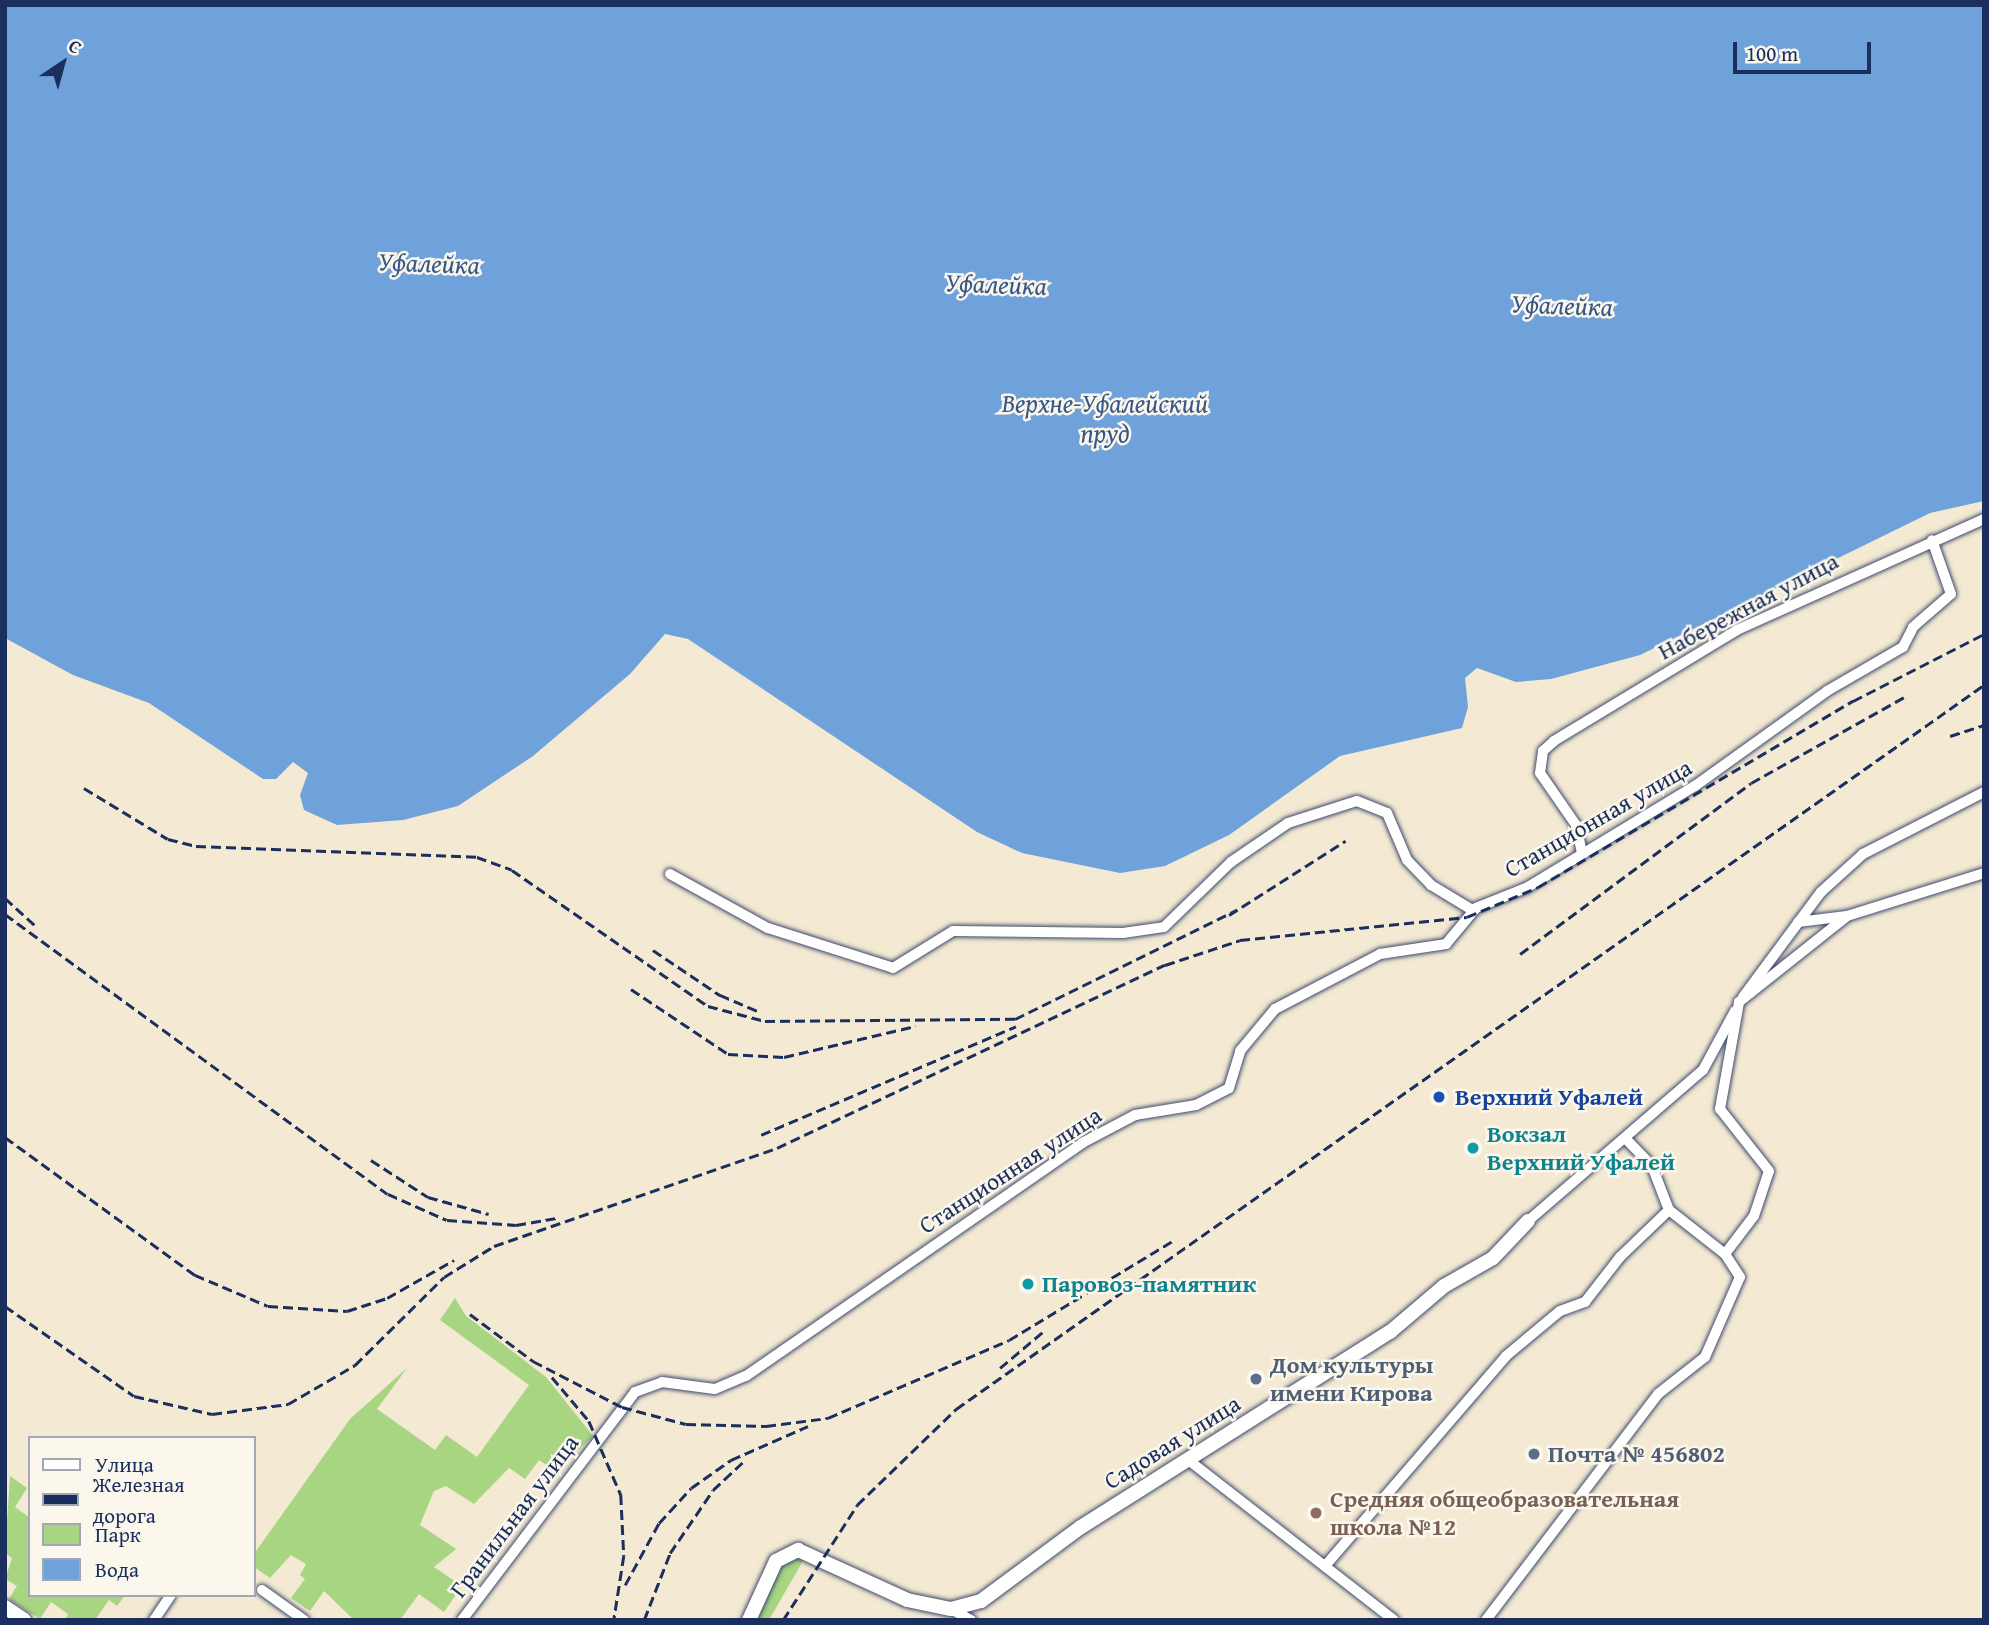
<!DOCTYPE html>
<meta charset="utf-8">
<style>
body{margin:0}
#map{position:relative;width:1989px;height:1625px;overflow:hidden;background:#f4e9d2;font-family:"Gentium Book Plus",serif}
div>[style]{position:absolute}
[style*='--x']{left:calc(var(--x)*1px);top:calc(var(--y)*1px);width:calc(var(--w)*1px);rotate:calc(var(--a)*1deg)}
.green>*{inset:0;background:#a7d582}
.water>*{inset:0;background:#6fa1da}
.roads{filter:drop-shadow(0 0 2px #3c4b6f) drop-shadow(0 0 2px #3c4b6f)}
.minor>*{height:10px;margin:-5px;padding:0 5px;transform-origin:5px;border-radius:5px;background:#fff}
.tertiary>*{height:14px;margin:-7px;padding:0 7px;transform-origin:7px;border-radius:7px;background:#fff}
.rail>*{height:2.5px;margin-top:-1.25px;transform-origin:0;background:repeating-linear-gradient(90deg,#1b2f5e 0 10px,transparent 0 15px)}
.dots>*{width:19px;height:19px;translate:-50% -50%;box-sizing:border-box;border:4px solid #fbf7ec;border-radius:50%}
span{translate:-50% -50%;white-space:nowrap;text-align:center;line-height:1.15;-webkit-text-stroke:5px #fbf7ec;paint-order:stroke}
.street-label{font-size:24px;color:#1b2f5e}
.transit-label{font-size:24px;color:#164399;font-weight:700}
.left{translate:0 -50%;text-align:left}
.culture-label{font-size:24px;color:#0d838f;font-weight:700}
.service-label{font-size:24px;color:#4e5e75;font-weight:700}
.education-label{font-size:24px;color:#785e54;font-weight:700}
.water-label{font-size:26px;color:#385789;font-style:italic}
.frame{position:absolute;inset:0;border:7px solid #1b2f5e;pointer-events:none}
.legend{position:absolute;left:28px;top:1436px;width:228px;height:161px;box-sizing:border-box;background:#fbf7ec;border:2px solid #a1a7b3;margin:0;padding:9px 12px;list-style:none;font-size:21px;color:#1b2f5e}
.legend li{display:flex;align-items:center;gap:14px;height:35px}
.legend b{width:35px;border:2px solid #a1a7b3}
.north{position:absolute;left:28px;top:28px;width:70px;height:70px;-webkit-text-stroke:5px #fbf7ec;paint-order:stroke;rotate:36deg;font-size:19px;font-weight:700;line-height:28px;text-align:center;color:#1b2f5e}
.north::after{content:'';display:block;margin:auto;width:24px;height:32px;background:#1b2f5e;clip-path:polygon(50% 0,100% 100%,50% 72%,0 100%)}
.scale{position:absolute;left:1733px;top:42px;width:138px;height:32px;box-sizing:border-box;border:4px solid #1b2f5e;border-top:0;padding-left:9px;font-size:21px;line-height:24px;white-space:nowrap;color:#1b2f5e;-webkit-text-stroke:5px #fbf7ec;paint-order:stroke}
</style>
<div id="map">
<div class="green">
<i style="clip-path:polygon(455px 1298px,466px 1316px,546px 1377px,593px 1436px,556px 1471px,539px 1460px,525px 1479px,509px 1468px,474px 1504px,446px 1486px,434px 1491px,420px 1525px,456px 1549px,434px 1567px,462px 1586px,444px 1612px,419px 1594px,400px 1620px,354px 1620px,324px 1591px,310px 1611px,291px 1598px,305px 1579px,300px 1575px,306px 1564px,291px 1555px,270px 1578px,254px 1567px,254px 1554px,350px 1419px,407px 1368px,377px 1409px,435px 1450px,446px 1435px,477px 1457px,529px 1385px,440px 1320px)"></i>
<i style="clip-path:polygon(10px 1476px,27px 1488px,15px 1507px,30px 1518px,30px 1595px,125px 1595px,117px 1606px,109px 1600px,95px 1620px,65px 1620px,68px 1614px,51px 1602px,40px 1619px,9px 1599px,17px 1586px,5px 1579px,12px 1558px,5px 1553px)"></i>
<i style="clip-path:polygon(797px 1557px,804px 1559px,769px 1620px,753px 1620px,778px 1566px)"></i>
</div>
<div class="water">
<i style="clip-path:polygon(5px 5px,1984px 5px,1984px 501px,1930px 513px,1640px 655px,1551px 679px,1516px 682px,1477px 668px,1465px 678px,1468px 707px,1462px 728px,1340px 756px,1229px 835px,1165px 866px,1120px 873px,1022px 853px,977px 832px,688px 639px,665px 634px,630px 674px,533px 756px,458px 806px,403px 820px,337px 825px,304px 810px,300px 795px,308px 773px,293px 762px,276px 779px,263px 779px,149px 703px,73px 675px,5px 638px)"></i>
</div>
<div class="roads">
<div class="minor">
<i style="--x:1582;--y:853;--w:29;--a:-102"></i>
<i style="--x:1576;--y:825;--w:63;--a:-124.7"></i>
<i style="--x:1540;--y:773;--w:22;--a:-82"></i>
<i style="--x:1543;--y:751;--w:15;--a:-42"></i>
<i style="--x:1554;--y:741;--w:214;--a:-31.2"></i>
<i style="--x:1737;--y:630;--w:271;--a:-24.2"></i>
<i style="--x:670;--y:874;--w:112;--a:28.9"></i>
<i style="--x:768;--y:928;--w:131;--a:17.7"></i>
<i style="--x:893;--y:968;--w:70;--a:-31.7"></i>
<i style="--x:953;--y:931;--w:170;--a:0.7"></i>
<i style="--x:1123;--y:933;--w:41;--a:-8.3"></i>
<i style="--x:1164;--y:927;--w:93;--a:-44.1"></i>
<i style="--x:1231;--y:862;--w:69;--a:-34.4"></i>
<i style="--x:1288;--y:823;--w:72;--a:-17.7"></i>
<i style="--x:1357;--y:801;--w:32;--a:22"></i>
<i style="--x:1387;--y:813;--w:51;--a:66.9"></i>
<i style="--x:1407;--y:860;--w:35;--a:46"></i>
<i style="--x:1431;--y:885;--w:50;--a:31.2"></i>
<i style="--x:1798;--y:922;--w:49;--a:-7"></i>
<i style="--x:1847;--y:916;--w:144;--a:-17.4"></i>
<i style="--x:1743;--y:997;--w:131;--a:-53.4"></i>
<i style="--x:1821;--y:892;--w:57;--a:-42.1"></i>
<i style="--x:1863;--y:854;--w:136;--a:-27.1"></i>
<i style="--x:1625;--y:1138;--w:39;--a:46"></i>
<i style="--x:1652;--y:1166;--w:47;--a:68.9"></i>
<i style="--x:1528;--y:1221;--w:231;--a:-40.8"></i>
<i style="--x:1703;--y:1070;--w:67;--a:-61.5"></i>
<i style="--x:1187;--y:1459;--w:262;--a:37.9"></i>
<i style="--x:1325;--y:1566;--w:277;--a:-49.2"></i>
<i style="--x:1506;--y:1356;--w:70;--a:-39.8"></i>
<i style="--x:1560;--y:1311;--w:27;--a:-20"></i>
<i style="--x:1585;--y:1302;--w:57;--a:-52.1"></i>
<i style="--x:1620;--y:1257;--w:68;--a:-43.8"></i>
<i style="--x:1669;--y:1210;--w:71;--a:38.2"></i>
<i style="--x:262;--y:1590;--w:52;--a:35.5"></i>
<i style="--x:951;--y:1609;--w:23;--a:29"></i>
<i style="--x:154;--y:1620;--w:30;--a:-56"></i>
<i style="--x:462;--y:1620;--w:286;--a:-52.8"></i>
<i style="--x:635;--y:1392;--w:29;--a:-20"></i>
<i style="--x:662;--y:1382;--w:53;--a:7.5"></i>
<i style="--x:715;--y:1389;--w:34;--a:-23"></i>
<i style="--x:746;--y:1376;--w:409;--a:-34.7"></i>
<i style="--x:1082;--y:1143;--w:60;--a:-27.8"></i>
<i style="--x:1135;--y:1115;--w:62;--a:-9.3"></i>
<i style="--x:1196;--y:1105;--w:37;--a:-27"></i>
<i style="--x:1229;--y:1088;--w:39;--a:-73"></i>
<i style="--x:1240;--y:1051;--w:55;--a:-50.2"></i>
<i style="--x:1275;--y:1009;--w:119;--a:-27.6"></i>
<i style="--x:1380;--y:954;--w:67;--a:-8.6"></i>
<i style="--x:1446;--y:944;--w:47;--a:-50.2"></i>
<i style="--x:1476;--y:908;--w:56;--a:-22"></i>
<i style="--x:1528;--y:887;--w:195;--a:-31.2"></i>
<i style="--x:1695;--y:786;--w:163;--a:-35.7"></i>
<i style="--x:1827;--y:691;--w:88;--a:-30.1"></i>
<i style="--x:1903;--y:647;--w:22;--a:-63"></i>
<i style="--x:1913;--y:627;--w:50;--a:-41"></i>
<i style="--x:1951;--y:594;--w:57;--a:-109.4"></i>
<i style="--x:1486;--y:1620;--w:284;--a:-52.7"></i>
<i style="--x:1658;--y:1394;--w:60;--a:-38.2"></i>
<i style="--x:1705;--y:1357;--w:87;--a:-66.4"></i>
<i style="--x:1740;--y:1277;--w:27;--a:-123"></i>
<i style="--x:1725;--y:1254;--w:48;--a:-52.7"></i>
<i style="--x:1754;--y:1216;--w:47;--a:-71.6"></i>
<i style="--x:1769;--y:1171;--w:79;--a:-128.3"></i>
<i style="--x:1720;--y:1109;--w:109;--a:-79.9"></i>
<i style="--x:1739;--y:1002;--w:138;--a:-38.5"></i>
</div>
<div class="tertiary">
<i style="--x:5;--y:1607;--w:23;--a:34"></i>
<i style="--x:749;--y:1620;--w:65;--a:-65.4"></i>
<i style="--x:776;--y:1561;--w:25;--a:-27"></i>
<i style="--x:798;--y:1550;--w:120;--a:24.6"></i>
<i style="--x:907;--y:1600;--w:45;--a:11.6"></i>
<i style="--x:951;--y:1609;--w:31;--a:-15"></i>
<i style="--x:981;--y:1601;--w:124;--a:-36.5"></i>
<i style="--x:1081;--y:1527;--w:365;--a:-32.3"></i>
<i style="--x:1390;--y:1332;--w:71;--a:-40.4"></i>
<i style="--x:1444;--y:1286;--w:56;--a:-29.7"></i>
<i style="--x:1493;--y:1258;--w:51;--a:-46.6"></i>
</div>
</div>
<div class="rail">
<i style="--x:1950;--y:736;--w:36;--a:-18"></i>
<i style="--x:84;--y:788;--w:98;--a:31.3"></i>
<i style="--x:168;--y:839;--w:29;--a:14"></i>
<i style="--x:196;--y:846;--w:281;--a:2.2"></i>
<i style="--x:477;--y:857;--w:37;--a:20"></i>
<i style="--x:512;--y:870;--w:239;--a:34.8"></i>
<i style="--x:708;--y:1006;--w:59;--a:14.7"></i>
<i style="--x:765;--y:1021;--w:250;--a:-0.5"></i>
<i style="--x:1015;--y:1019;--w:247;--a:-26.2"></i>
<i style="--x:5;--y:898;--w:43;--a:42.2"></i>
<i style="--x:5;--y:914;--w:474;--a:36.2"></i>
<i style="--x:388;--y:1194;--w:64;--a:23.8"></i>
<i style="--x:447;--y:1220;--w:69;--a:4.1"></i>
<i style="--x:516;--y:1225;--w:41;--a:-9.9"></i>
<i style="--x:1229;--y:915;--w:138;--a:-32.5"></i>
<i style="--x:653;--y:950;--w:81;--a:33.9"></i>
<i style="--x:720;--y:995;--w:43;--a:23"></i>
<i style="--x:1520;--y:954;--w:287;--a:-36.5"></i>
<i style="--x:1751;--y:783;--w:178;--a:-29.3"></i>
<i style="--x:631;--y:989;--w:117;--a:33.8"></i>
<i style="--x:728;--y:1054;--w:56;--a:3.1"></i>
<i style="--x:784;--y:1057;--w:135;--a:-13.3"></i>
<i style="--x:761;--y:1135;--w:277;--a:-23.1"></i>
<i style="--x:5;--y:1137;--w:235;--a:36"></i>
<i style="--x:195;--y:1275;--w:79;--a:23"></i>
<i style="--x:268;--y:1306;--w:79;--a:3.6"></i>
<i style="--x:347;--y:1311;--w:42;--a:-18"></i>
<i style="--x:387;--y:1298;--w:77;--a:-29.6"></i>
<i style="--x:371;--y:1160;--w:68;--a:33"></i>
<i style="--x:428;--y:1197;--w:63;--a:15.6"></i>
<i style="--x:5;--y:1306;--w:157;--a:34.9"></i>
<i style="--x:134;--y:1396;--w:80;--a:13"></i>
<i style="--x:212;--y:1414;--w:77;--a:-7.5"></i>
<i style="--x:288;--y:1404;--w:78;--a:-30.2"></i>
<i style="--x:355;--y:1365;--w:125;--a:-44.7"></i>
<i style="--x:444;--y:1277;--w:59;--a:-31.8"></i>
<i style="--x:494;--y:1246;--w:299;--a:-19.1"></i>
<i style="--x:777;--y:1148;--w:429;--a:-25.3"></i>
<i style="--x:1165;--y:965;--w:79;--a:-18.4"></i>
<i style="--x:1240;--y:940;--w:228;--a:-5.8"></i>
<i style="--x:1467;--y:917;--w:77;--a:-22.9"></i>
<i style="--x:1538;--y:887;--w:366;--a:-30.6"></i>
<i style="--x:1853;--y:701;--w:147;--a:-27.1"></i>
<i style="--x:470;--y:1314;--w:79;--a:36.7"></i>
<i style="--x:533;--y:1361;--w:100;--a:27.3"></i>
<i style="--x:622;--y:1407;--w:66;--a:14.9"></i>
<i style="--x:686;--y:1424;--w:80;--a:1.4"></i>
<i style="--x:766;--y:1426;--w:63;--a:-7.4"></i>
<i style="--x:828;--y:1418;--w:197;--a:-23.3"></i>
<i style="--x:1009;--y:1340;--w:193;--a:-31.2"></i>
<i style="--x:1000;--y:1368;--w:59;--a:-40.2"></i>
<i style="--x:552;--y:1377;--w:57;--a:49.9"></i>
<i style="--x:589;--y:1421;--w:81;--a:66.6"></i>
<i style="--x:621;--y:1495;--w:61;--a:87.2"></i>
<i style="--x:624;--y:1556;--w:65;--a:98.9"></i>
<i style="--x:625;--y:1585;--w:71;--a:-61.3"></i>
<i style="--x:659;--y:1523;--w:47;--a:-47.6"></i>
<i style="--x:691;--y:1488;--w:49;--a:-35"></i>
<i style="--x:731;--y:1460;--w:84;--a:-23.8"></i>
<i style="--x:644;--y:1620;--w:72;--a:-68.8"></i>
<i style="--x:670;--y:1553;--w:76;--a:-55.7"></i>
<i style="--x:713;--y:1490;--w:42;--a:-43.1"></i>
<i style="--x:783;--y:1620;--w:137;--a:-57.2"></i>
<i style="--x:857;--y:1505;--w:138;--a:-44.1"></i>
<i style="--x:956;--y:1409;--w:1257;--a:-35.16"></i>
</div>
<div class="dots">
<i style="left:1439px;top:1097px;background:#1a4fb4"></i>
<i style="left:1473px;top:1148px;background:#0f9aa8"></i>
<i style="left:1028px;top:1284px;background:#0f9aa8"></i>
<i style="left:1256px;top:1379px;background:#5c6f8a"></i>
<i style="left:1534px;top:1454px;background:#5c6f8a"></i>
<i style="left:1316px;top:1513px;background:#8d6e63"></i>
</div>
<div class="street-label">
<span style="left:1748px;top:606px;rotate:-28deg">Набережная улица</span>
<span style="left:1598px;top:818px;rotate:-30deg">Станционная улица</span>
<span style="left:1010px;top:1170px;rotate:-33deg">Станционная улица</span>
<span style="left:1172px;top:1442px;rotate:-32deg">Садовая улица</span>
<span style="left:514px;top:1516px;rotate:-53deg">Гранильная улица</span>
</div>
<div class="transit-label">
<span class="left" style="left:1455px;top:1097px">Верхний Уфалей</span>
</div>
<div class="culture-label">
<span class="left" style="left:1487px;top:1148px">Вокзал<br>Верхний Уфалей</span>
<span class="left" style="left:1042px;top:1284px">Паровоз-памятник</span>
</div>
<div class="service-label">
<span class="left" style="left:1270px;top:1379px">Дом культуры<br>имени Кирова</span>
<span class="left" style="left:1548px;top:1454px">Почта № 456802</span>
</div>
<div class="education-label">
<span class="left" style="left:1330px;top:1513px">Средняя общеобразовательная<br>школа №12</span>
</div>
<div class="water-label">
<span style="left:429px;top:263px;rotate:2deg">Уфалейка</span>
<span style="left:996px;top:284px;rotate:2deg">Уфалейка</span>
<span style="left:1562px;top:305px;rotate:2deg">Уфалейка</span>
<span style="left:1105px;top:418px">Верхне-Уфалейский<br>пруд</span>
</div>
<div class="frame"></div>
<ul class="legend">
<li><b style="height:9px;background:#fff"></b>Улица</li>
<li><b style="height:9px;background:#1b2f5e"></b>Железная дорога</li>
<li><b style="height:19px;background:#a7d582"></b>Парк</li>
<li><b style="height:19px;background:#6fa1da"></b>Вода</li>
</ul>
<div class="north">С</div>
<div class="scale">100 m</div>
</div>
